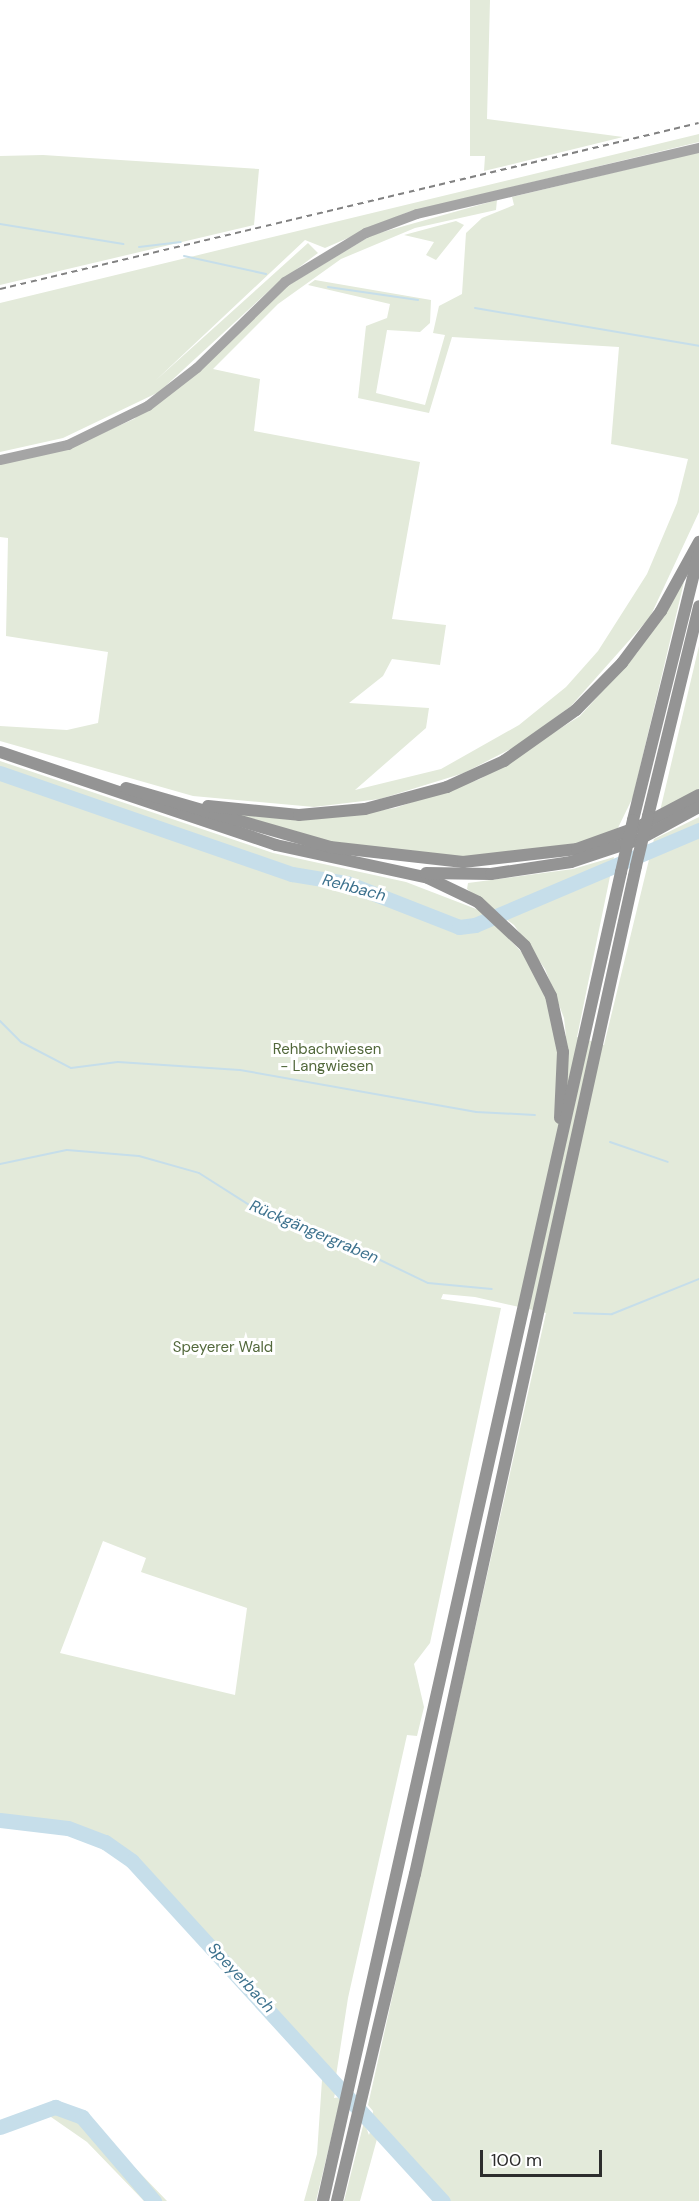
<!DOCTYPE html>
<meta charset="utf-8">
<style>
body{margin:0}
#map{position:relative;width:699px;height:2201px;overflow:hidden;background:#fff;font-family:"DM Sans",sans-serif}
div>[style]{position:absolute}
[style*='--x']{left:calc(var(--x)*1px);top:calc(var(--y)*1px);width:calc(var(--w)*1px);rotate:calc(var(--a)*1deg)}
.green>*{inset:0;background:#e3eada}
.stream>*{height:2px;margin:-1px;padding:0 1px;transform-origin:1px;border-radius:1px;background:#c6deea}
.river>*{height:15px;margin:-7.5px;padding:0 7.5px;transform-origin:7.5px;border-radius:7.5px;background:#c6deea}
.major>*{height:10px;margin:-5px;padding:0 5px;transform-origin:5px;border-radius:5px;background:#a5a5a5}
.highway>*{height:12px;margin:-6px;padding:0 6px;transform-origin:6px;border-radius:6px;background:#949494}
.rail>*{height:2px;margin-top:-1px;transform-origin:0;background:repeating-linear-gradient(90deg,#828282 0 6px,transparent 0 10.5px)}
.highway-bridge>*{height:12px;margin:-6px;padding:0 6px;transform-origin:6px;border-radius:6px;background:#949494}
span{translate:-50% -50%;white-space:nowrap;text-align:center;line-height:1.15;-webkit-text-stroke:6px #fff;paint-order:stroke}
.park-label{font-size:15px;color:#52683b}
.water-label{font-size:16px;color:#3c718d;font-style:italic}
.scale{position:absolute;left:480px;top:2150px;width:122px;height:27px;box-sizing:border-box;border:3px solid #2d2d2d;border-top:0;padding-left:8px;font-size:18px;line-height:21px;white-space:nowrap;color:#2d2d2d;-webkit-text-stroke:4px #fff;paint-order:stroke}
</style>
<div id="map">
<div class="green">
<i style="clip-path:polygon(470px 0,490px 0,487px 119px,623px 137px,484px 171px,485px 156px,470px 156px)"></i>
<i style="clip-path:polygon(699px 134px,699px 142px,408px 212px,325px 248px,305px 240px,155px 381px,308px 243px,318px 253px,273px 287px,159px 392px,63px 438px,0 452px,0 303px)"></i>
<i style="clip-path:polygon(699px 152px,699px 512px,650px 617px,571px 706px,518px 745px,464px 773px,380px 799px,314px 807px,193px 796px,0 741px,0 726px,67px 730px,98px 723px,108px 652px,6px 636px,8px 538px,0 537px,0 464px,73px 446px,134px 419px,284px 288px,372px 235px,497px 200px,496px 210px,415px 228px,341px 259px,278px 304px,213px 369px,260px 379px,254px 431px,420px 462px,392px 619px,446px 625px,440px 665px,392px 659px,383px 676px,349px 703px,429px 708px,426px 728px,355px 790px,441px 769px,519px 725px,566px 687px,598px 651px,647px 574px,677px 503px,688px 459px,611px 444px,619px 347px,452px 337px,429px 413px,358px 398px,366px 326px,387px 318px,390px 304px,308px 285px,315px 280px,431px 300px,430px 323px,420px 332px,387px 330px,376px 393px,425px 405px,445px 335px,433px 333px,439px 306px,462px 294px,466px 233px,482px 218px,514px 205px,512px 197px)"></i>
<i style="clip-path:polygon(43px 155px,259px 169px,254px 225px,0 285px,0 156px)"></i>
<i style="clip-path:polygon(456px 221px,464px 225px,436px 260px,426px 255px,434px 242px,404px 235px)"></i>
<i style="clip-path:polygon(684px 582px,633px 797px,616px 832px,552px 850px,468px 857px,334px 844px,233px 814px,345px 816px,395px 808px,480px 779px,580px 716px,637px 653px)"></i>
<i style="clip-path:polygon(699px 646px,699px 790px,660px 811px)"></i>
<i style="clip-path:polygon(evenodd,0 761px,273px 853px,406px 882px,484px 912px,527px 958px,547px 996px,556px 1034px,566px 1036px,564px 1018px,545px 969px,514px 925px,467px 889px,468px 883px,573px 869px,614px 857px,577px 1037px,604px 1045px,654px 839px,699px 817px,699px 2201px,438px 2201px,377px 2139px,360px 2201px,344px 2201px,364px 2122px,369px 2135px,371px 2129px,373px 2111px,368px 2105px,546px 1313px,475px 1297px,443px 1294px,441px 1299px,501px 1308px,430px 1643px,414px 1664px,424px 1707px,417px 1736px,407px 1735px,348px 1998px,336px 2076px,135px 1855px,110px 1838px,67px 1824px,0 1818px,0 761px,103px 1541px,146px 1558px,141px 1572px,247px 1608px,235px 1695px,60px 1653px,103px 1541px)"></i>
<i style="clip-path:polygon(328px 2069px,338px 2080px,334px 2098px,341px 2097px,316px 2201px,304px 2201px,317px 2154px,322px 2080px)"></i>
<i style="clip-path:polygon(54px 2103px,84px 2115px,167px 2201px,144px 2201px,87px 2142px,51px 2117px)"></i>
</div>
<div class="stream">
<i style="--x:0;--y:224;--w:125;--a:9.2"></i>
<i style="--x:139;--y:247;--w:42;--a:-6.8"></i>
<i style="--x:184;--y:256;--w:84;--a:12.4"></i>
<i style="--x:328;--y:287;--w:91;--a:8.2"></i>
<i style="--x:475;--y:308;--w:227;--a:9.6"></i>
<i style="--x:0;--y:1021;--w:30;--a:45"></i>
<i style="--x:21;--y:1042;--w:56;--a:27.5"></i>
<i style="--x:71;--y:1068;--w:47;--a:-7.3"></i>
<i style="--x:118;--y:1062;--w:122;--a:3.8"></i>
<i style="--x:240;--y:1070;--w:240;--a:10.1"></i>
<i style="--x:476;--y:1112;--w:59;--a:2.9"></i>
<i style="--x:610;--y:1142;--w:61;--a:19"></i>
<i style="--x:0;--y:1164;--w:68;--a:-11.8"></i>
<i style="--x:67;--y:1150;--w:72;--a:4.8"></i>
<i style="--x:139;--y:1156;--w:62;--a:15.8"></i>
<i style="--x:199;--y:1173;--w:65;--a:32.5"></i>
<i style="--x:254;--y:1208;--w:74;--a:19.7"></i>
<i style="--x:324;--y:1233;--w:115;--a:25.7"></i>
<i style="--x:428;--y:1283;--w:64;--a:5.4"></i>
<i style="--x:574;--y:1313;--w:38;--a:2"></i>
<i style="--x:612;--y:1314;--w:94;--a:-21.9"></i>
</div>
<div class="river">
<i style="--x:0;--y:773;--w:309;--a:19.1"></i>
<i style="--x:292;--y:874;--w:56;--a:9.3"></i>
<i style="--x:347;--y:883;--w:120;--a:21.4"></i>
<i style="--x:459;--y:927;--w:16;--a:-7"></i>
<i style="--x:475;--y:925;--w:243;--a:-23"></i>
<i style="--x:0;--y:1820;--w:68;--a:6.7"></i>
<i style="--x:68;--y:1828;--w:40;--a:21"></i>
<i style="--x:105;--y:1842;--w:33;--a:35"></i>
<i style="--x:132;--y:1861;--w:461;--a:47.6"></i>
<i style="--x:0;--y:2127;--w:59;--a:-20"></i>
<i style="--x:55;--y:2107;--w:29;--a:20"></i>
<i style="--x:82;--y:2117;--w:111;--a:49.4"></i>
</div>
<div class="major">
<i style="--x:0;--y:460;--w:70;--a:-12.4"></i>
<i style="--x:68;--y:445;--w:89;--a:-26"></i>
<i style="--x:148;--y:406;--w:62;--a:-37.8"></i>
<i style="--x:197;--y:368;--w:123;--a:-44.3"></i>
<i style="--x:285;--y:282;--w:95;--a:-31.2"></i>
<i style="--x:366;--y:233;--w:54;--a:-20.4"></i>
<i style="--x:417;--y:214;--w:290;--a:-13.2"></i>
</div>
<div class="highway">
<i style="--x:0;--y:752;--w:291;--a:18.6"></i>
<i style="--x:276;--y:845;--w:156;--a:12.2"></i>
<i style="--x:428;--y:878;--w:55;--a:25.6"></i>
<i style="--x:478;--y:902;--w:64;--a:43.1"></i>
<i style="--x:525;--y:946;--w:56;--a:62.5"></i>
<i style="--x:551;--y:996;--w:57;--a:77.9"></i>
<i style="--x:563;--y:1052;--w:66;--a:92.6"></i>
<i style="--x:126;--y:788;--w:212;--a:16.1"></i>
<i style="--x:330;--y:847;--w:134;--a:6.4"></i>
<i style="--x:463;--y:862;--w:115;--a:-6.5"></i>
<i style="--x:577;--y:849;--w:65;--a:-19.8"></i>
<i style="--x:638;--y:827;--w:69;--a:-27.7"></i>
<i style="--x:208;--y:806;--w:91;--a:5.6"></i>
<i style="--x:299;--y:815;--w:66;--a:-5.2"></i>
<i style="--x:365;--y:809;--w:85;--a:-15"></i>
<i style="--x:447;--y:787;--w:63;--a:-24.5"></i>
<i style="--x:504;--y:761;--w:88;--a:-35.3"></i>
<i style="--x:576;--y:710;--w:66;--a:-45.6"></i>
<i style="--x:622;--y:663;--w:65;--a:-53.1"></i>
<i style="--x:661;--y:611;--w:79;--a:-61.2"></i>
<i style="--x:648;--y:816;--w:216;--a:-76.3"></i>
<i style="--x:633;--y:820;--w:274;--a:-76.1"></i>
<i style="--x:426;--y:873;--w:65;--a:0.9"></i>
<i style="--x:491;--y:874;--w:81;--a:-8.5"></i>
<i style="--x:571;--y:862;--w:73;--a:-18.4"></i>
<i style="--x:640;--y:839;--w:67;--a:-28.5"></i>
<i style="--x:323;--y:2201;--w:1362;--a:-77.36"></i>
<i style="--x:337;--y:2201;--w:336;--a:-76.6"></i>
<i style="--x:415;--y:1874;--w:1032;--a:-77.63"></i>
</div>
<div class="rail">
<i style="--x:0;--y:289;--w:718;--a:-13.36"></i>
</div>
<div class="highway-bridge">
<i style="--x:636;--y:866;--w:51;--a:-76.5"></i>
<i style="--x:621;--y:872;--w:53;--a:-77"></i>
</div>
<div class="park-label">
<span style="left:327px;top:1058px">Rehbachwiesen<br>- Langwiesen</span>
<span style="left:223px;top:1348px">Speyerer Wald</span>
</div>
<div class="water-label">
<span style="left:354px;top:888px;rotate:15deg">Rehbach</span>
<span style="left:314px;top:1232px;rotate:23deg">Rückgängergraben</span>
<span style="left:241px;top:1978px;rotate:47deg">Speyerbach</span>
</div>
<div class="scale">100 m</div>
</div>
